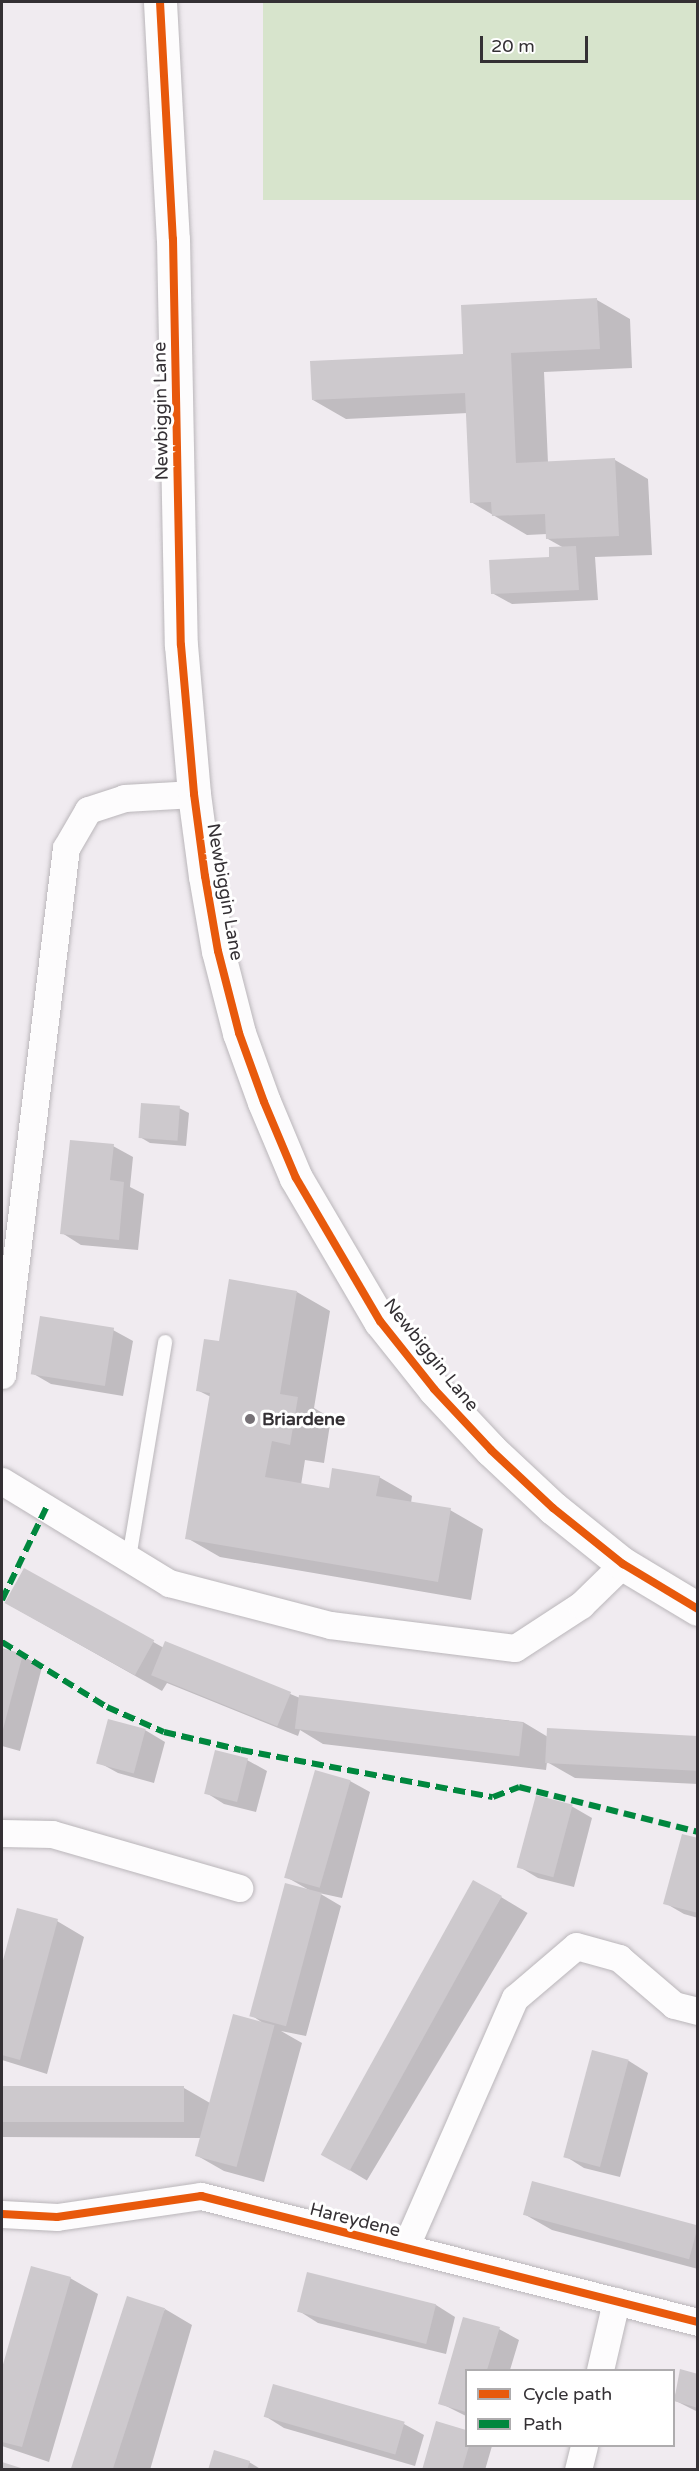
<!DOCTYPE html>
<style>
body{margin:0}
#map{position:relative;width:699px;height:2471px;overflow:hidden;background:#f0ebf0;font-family:"Varela Round",sans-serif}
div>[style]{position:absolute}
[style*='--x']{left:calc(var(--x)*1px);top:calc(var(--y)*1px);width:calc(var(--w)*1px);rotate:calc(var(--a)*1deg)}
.green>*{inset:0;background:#d7e4cc;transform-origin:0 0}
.shadow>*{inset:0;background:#0003;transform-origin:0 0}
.building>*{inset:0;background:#cdc9cd;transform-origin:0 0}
.roads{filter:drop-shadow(0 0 2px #bab6ba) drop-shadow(0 0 2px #bab6ba)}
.service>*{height:14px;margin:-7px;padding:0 7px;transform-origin:7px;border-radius:7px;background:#fdfcfd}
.minor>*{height:27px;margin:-13.5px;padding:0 13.5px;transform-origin:13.5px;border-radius:13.5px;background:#fdfcfd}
.tertiary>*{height:33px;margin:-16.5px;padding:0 16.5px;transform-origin:16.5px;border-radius:16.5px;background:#fdfcfd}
.quiet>*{height:6px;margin-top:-3px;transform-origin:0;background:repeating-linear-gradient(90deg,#00873e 0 12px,transparent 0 18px)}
.cycleway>*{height:8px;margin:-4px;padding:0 4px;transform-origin:4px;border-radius:4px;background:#e8590c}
.dots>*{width:16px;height:16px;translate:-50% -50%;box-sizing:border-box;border:3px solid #fff;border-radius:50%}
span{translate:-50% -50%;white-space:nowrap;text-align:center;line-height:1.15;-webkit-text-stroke:6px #fff;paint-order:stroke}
.street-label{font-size:18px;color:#343034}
.poi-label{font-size:18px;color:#343034;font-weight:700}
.left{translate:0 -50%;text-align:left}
.frame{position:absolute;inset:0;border:3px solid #343034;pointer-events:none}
.legend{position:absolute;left:465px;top:2369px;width:210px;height:78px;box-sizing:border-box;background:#fff;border:2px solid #aeacae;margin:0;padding:8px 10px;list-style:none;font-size:18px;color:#343034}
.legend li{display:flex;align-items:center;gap:12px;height:30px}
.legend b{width:30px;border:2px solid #aeacae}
.scale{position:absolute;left:480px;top:36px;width:108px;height:27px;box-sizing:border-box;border:3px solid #343034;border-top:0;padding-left:8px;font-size:18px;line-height:21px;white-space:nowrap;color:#343034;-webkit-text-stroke:4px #fff;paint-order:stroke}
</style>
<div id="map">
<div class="green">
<i style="left:263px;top:2px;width:434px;height:198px"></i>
</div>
<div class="shadow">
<i style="clip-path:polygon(597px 300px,630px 319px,632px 368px,544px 372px,548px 463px,615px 460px,648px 479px,652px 555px,595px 557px,598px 600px,512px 604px,492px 593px,564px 548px,548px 539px,547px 534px,527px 535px,471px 502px,468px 413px,346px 419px,313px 400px,465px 355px)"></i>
<i style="clip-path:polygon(179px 1108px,189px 1113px,186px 1146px,150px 1143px,140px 1137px)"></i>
<i style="clip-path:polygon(113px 1146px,133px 1157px,130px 1187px,144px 1194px,138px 1250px,81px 1245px,62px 1233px)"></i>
<i style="clip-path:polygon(297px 1292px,330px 1311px,314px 1408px,331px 1418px,324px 1463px,305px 1460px,301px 1485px,330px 1490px,379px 1477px,412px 1496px,411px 1503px,450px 1510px,483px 1529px,471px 1600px,220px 1557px,187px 1538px,211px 1397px,197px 1390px,220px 1343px)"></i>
<i style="clip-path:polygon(113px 1330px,133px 1341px,123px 1396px,51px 1384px,32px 1373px)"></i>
<i style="clip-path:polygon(25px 1570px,164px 1648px,166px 1643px,300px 1698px,523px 1722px,548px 1737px,698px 1737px,698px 1784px,575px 1778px,547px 1762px,546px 1770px,323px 1744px,300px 1730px,298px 1736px,167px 1683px,162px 1691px,6px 1603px)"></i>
<i style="clip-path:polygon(2px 1650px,23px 1656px,42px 1667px,20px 1751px,2px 1746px)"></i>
<i style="clip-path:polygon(145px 1730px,165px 1742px,154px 1783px,118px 1773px,98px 1762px)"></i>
<i style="clip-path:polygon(247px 1760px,267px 1771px,256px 1812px,224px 1804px,205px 1792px)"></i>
<i style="clip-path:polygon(350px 1781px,370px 1792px,342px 1898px,319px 1893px,341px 1906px,306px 2036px,281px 2031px,302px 2043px,264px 2182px,224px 2171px,196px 2155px,201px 2138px,2px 2137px,2px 2088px,184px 2088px,210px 2103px,263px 2023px,251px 2015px,309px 1890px,288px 1878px)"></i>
<i style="clip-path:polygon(537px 1797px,573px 1807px,592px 1818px,574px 1887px,538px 1878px,518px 1866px)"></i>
<i style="clip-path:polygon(698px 1840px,698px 1918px,684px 1914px,665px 1903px)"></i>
<i style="left:501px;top:1897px;width:31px;height:312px;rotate:31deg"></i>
<i style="clip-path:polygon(18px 1910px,57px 1921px,84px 1937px,47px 2074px,2px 2060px,2px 1970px)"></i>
<i style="clip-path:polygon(593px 2052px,629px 2061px,648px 2073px,620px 2177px,584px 2168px,565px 2156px)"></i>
<i style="clip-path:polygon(524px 2214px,698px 2227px,698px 2269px,552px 2230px)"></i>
<i style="clip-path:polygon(32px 2267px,70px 2278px,98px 2294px,49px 2462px,2px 2446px,2px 2374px)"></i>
<i style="clip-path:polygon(308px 2274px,436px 2305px,455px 2317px,446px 2354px,318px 2323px,299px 2311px)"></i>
<i style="clip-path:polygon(165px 2309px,192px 2325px,150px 2470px,78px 2470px)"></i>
<i style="clip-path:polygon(464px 2319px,499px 2329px,519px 2340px,510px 2370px,466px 2370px,466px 2416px,440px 2403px)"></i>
<i style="clip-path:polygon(682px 2371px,698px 2375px,698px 2412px,674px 2400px)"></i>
<i style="clip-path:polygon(265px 2416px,404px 2424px,424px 2435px,415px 2466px,284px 2428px)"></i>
<i style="clip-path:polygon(437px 2423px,466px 2432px,466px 2446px,492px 2446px,485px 2470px,424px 2470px)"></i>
<i style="clip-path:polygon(249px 2462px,262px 2470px,210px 2470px)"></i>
</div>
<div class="building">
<i style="clip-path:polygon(597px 298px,600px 349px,511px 353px,516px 463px,615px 458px,619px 536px,546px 539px,545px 514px,492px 516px,491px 502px,470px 503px,465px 393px,312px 400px,310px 361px,463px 354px,461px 305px)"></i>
<i style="clip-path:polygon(576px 546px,579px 590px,491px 594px,489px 560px,549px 557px,549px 547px)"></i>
<i style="left:141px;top:1103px;width:39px;height:35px;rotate:4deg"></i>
<i style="clip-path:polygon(70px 1140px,114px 1144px,110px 1180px,124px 1182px,119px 1240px,60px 1234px)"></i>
<i style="clip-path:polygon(229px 1279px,297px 1291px,280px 1394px,298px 1397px,290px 1445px,272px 1441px,265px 1477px,329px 1488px,332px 1468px,380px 1476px,376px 1496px,451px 1508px,438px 1582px,185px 1539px,210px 1393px,196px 1391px,204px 1339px,219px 1341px)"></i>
<i style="left:40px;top:1316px;width:75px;height:59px;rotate:9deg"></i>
<i style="left:24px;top:1568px;width:149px;height:40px;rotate:29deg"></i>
<i style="left:165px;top:1641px;width:136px;height:37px;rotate:22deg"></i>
<i style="clip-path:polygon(2px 1648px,23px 1654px,2px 1733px)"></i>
<i style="left:299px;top:1695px;width:226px;height:34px;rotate:7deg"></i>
<i style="left:108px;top:1719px;width:39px;height:46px;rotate:15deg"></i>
<i style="left:547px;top:1728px;width:151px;height:35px;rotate:3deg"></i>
<i style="left:215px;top:1750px;width:34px;height:45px;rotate:14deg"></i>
<i style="left:315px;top:1770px;width:37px;height:112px;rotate:16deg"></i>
<i style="left:536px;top:1795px;width:38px;height:75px;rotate:15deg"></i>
<i style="clip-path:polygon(682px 1834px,698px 1838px,698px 1913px,663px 1904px)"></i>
<i style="left:473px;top:1880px;width:33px;height:314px;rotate:29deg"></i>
<i style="left:285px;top:1883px;width:38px;height:138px;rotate:15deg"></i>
<i style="clip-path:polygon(17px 1908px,58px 1919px,20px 2060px,2px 2055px,2px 1964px)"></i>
<i style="left:233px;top:2014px;width:43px;height:147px;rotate:15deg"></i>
<i style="left:592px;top:2050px;width:38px;height:111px;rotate:15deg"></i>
<i style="left:2px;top:2086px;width:182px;height:36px"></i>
<i style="left:532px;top:2181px;width:172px;height:35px;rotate:15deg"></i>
<i style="clip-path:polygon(31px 2266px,71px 2277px,22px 2447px,2px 2442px,2px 2368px)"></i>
<i style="left:307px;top:2272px;width:133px;height:41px;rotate:14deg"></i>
<i style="left:127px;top:2296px;width:40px;height:181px;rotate:18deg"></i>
<i style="clip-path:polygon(463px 2317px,500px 2327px,487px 2370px,466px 2370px,466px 2412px,438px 2404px)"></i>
<i style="clip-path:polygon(680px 2369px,698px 2374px,698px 2408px,674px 2401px)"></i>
<i style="left:273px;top:2384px;width:137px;height:34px;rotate:16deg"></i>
<i style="clip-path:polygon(436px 2421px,466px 2430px,466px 2446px,469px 2446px,462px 2470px,422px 2470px)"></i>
<i style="clip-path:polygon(214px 2450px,250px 2461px,247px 2470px,208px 2470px)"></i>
<i style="clip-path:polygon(2px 2462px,24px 2469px,24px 2470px,2px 2470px)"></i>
</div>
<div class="roads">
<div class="service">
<i style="--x:129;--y:1558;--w:219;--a:-80.5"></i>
</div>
<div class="minor">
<i style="--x:2;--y:1375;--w:531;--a:-83.08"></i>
<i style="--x:66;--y:848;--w:44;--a:-59.9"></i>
<i style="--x:88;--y:810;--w:38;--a:-18"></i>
<i style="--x:124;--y:798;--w:70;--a:-3.3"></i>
<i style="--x:2;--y:1481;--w:196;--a:31.4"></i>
<i style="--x:169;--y:1583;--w:166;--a:14.6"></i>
<i style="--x:330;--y:1625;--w:186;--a:7.1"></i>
<i style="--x:515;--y:1648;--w:79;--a:-33.1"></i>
<i style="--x:581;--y:1605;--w:59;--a:-44.3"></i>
<i style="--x:2;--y:1833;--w:50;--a:1.1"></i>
<i style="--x:52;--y:1834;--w:195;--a:16.1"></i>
<i style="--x:2;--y:2214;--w:55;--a:3.1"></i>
<i style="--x:57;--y:2217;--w:146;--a:-8.3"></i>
<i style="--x:201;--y:2196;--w:513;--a:14.23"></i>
<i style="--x:405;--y:2248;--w:273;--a:-66.3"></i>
<i style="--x:515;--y:1998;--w:80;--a:-40.4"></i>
<i style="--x:576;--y:1946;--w:45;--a:15.6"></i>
<i style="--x:619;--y:1958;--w:72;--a:40.5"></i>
<i style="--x:674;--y:2005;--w:25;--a:14"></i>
<i style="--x:600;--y:2370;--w:71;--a:-76.9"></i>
<i style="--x:578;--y:2470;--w:25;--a:-76"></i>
</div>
<div class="tertiary">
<i style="--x:160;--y:2;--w:237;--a:86.9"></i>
<i style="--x:173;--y:239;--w:406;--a:88.9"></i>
<i style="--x:181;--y:645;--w:150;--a:85"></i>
<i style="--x:194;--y:794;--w:83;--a:82.4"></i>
<i style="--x:205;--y:876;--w:76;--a:80.2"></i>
<i style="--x:218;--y:951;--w:85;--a:75.6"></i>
<i style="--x:239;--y:1033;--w:73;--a:70.1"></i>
<i style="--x:264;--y:1102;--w:82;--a:67.2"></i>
<i style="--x:296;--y:1178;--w:166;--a:59.6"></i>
<i style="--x:380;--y:1321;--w:87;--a:51.5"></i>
<i style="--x:434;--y:1389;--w:83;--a:46.9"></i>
<i style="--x:491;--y:1450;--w:85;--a:43.1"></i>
<i style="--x:553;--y:1508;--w:90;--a:38.7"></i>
<i style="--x:623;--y:1564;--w:87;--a:31"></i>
</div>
</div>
<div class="quiet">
<i style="--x:2;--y:1600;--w:102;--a:-64.4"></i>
<i style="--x:2;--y:1642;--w:123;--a:31.8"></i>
<i style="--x:107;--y:1707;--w:62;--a:23.7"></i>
<i style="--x:164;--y:1732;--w:79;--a:13.2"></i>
<i style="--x:241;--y:1750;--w:256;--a:10.6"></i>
<i style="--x:493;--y:1797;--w:28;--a:-21"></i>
<i style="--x:519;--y:1787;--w:185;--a:14.1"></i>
</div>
<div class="cycleway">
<i style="--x:160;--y:2;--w:237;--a:86.9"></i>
<i style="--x:173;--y:239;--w:406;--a:88.9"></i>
<i style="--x:181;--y:645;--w:150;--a:85"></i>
<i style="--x:194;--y:794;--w:83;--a:82.4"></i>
<i style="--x:205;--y:876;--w:76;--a:80.2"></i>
<i style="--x:218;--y:951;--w:85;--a:75.6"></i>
<i style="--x:239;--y:1033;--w:73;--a:70.1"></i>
<i style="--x:264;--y:1102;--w:82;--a:67.2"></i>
<i style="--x:296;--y:1178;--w:166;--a:59.6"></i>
<i style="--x:380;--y:1321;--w:87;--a:51.5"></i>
<i style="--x:434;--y:1389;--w:83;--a:46.9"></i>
<i style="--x:491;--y:1450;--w:85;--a:43.1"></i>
<i style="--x:553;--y:1508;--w:90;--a:38.7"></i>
<i style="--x:623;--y:1564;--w:87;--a:31"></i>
<i style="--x:2;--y:2214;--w:55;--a:3.1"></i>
<i style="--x:57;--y:2217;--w:146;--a:-8.3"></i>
<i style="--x:201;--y:2196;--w:513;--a:14.23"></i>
</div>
<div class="dots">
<i style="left:250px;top:1419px;background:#767176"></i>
</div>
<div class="street-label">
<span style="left:161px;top:411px;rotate:-91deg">Newbiggin Lane</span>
<span style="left:225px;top:892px;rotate:80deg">Newbiggin Lane</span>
<span style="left:431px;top:1355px;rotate:51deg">Newbiggin Lane</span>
<span style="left:355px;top:2220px;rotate:14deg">Hareydene</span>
</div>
<div class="poi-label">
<span class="left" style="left:262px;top:1419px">Briardene</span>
</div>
<div class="frame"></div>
<ul class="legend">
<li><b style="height:8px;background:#e8590c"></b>Cycle path</li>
<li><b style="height:8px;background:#00873e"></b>Path</li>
</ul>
<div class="scale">20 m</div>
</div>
